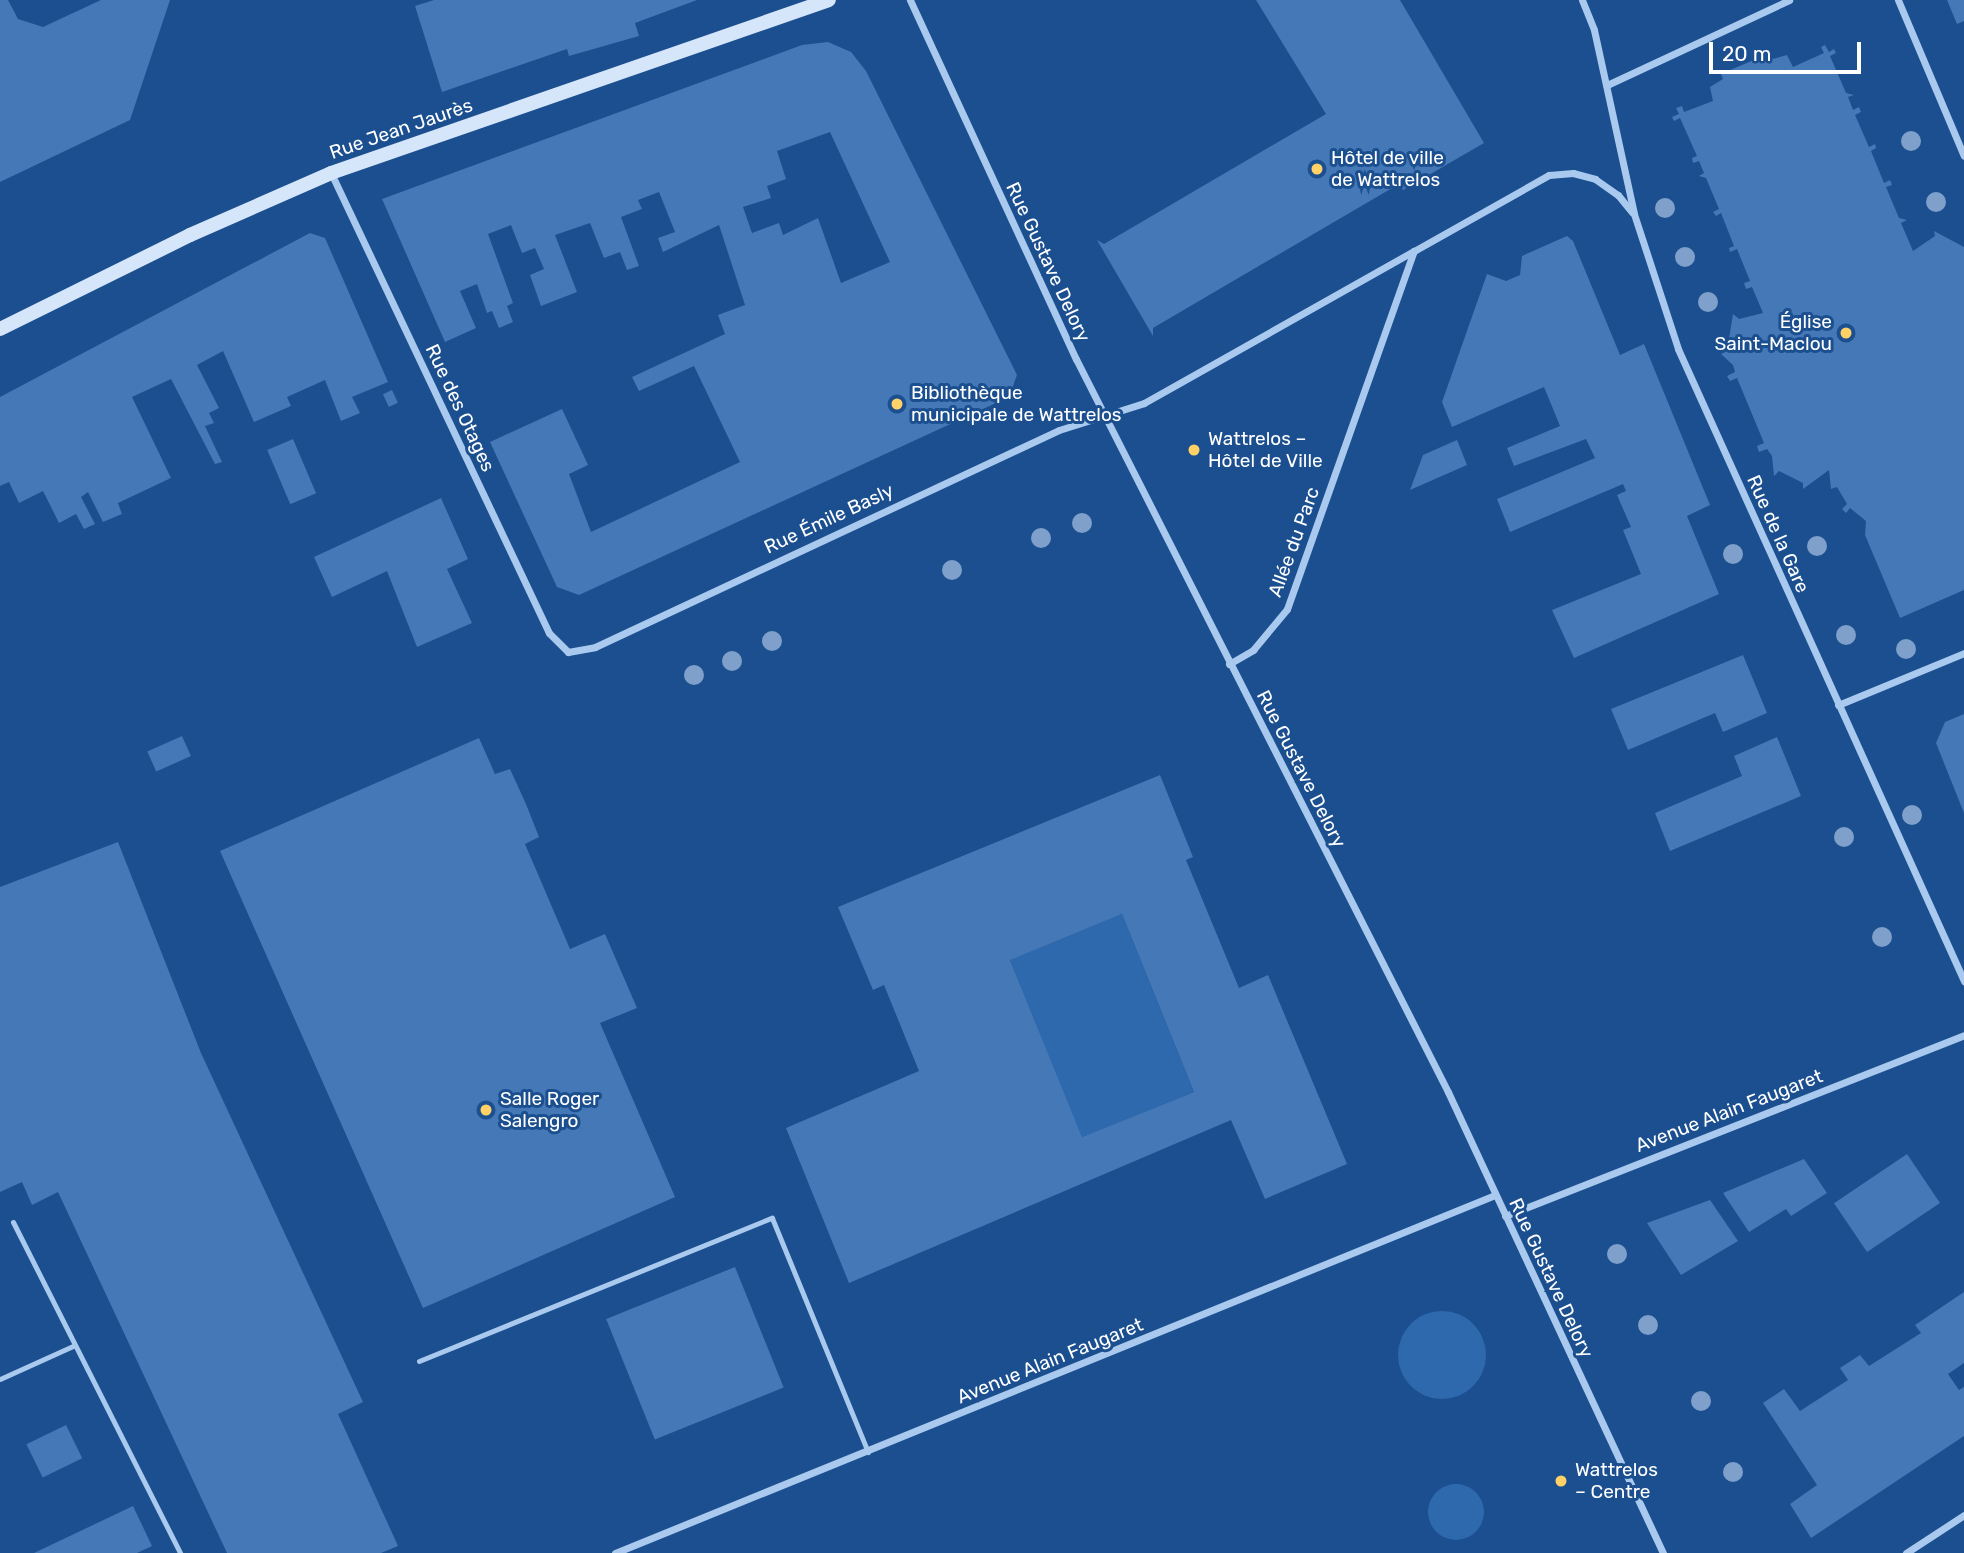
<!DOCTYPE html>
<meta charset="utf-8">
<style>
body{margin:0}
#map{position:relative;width:1964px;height:1553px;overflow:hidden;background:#1b4f8f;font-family:Rubik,sans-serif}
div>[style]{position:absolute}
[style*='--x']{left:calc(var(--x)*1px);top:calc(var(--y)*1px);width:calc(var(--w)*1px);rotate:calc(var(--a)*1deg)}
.green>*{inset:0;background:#2e69ad;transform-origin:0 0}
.round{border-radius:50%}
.building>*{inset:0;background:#4478b7;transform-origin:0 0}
.service>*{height:5px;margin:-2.5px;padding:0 2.5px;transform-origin:2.5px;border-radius:2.5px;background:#a9c9ee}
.minor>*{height:7px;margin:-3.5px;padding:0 3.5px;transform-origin:3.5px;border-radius:3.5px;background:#a9c9ee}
.secondary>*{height:14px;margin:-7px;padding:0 7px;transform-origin:7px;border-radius:7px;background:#d6e6fa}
.trees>*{width:20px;height:20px;margin:-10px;border-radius:50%;background:#7ea0ca}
.dots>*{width:19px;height:19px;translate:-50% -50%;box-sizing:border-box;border:4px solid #1b4f8f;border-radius:50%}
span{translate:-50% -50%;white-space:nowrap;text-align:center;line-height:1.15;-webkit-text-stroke:6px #1b4f8f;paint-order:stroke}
.street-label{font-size:19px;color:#fff}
.poi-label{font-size:19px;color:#fff}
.left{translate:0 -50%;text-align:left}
.right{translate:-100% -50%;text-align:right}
.scale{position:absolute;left:1709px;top:42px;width:152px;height:32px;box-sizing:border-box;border:4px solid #fff;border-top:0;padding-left:9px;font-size:21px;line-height:24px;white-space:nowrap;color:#fff;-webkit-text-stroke:5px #1b4f8f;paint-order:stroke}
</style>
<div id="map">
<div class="green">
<i style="left:1122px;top:914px;width:192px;height:121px;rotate:68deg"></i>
<i class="round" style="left:1398px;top:1311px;width:88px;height:88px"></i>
<i class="round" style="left:1428px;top:1484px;width:56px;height:56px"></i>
</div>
<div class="building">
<i style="clip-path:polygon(0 0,8px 0,18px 19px,43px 27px,101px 0,170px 0,130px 120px,0 182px)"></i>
<i style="clip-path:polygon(434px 0,697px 0,635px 23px,639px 36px,569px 56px,567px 49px,442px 92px,415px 6px)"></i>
<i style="clip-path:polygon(1256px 0,1400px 0,1484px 143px,1403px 190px,1399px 184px,1153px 328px,1153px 336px,1097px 240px,1104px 244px,1326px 114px)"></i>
<i style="clip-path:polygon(1947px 0,1964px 0,1964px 21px,1957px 24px)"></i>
<i style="clip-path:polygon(evenodd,828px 42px,851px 52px,866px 71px,1017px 375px,1009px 397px,579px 595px,557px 587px,490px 442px,562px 409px,588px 465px,569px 474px,591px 532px,740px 462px,694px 366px,639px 391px,632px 377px,725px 334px,718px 315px,745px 305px,719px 225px,663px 252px,658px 238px,675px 232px,659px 192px,638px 200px,642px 209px,621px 217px,639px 266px,627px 270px,620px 252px,604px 258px,590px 223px,555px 235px,577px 292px,541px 306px,530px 275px,544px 269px,535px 248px,522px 253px,511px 225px,488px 234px,513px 303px,507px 306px,513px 322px,499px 328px,492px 311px,487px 313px,477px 284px,460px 291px,476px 328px,445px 342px,382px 199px,802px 45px,828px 42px,830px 132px,890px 262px,841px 283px,818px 218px,783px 235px,779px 223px,752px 233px,743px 207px,771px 198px,767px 186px,786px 179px,777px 151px,830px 132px)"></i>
<i style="clip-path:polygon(1825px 45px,1829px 52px,1834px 49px,1836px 53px,1830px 56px,1846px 93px,1854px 95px,1848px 97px,1853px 110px,1859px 107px,1861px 112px,1855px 115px,1869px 147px,1875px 144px,1876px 148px,1871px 151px,1884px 183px,1890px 180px,1892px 185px,1886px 187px,1899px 218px,1907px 220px,1901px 223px,1913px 251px,1935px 236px,1934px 231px,1964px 247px,1964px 590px,1900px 618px,1865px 535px,1866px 521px,1850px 508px,1846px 513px,1842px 509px,1847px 504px,1837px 487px,1831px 489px,1829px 470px,1803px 489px,1803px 483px,1779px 471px,1774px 476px,1772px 456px,1767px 449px,1759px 452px,1757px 446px,1764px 443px,1737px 378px,1730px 381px,1727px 376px,1735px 372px,1733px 365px,1721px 354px,1727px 351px,1733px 314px,1739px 319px,1763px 313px,1752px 287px,1746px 289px,1744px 283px,1750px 281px,1737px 249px,1730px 252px,1729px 248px,1734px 246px,1721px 213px,1716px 216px,1713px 212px,1719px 209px,1706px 178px,1699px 176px,1704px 173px,1699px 161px,1693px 163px,1692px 158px,1697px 156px,1680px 118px,1674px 121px,1672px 117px,1679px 114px,1676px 108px,1682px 106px,1684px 112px,1713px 101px,1710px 87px,1723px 79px,1721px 74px,1770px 53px,1773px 59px,1787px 55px,1793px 67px,1824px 53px,1821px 47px)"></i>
<i style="clip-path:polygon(310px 233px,325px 238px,388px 382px,352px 397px,360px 413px,341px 421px,325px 380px,287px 397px,291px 406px,254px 422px,223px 351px,197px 365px,219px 408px,209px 413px,214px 423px,205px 426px,222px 462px,215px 464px,171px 379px,132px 397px,171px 478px,118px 503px,122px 514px,103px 522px,88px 492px,81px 497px,95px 524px,84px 529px,76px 514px,59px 523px,43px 491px,19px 503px,9px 482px,0 486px,0 397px)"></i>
<i style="clip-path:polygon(1567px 236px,1573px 241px,1620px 355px,1644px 344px,1710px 505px,1687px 516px,1719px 594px,1574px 658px,1552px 610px,1641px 574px,1623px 530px,1631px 527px,1617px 495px,1626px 491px,1623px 484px,1510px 532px,1497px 499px,1595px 458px,1586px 439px,1514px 466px,1507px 448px,1560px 426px,1544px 387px,1452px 427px,1442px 402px,1487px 274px,1506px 281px,1520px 275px,1522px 256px)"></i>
<i style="left:392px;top:390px;width:14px;height:10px;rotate:65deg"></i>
<i style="left:293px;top:439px;width:59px;height:28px;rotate:67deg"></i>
<i style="clip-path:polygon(1457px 440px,1467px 465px,1410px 490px,1423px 455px)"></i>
<i style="clip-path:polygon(441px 498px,468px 559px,447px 569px,472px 623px,417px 647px,387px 571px,332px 597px,314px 557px)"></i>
<i style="clip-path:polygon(1743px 655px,1767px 713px,1723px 732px,1715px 713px,1628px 750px,1611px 709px)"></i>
<i style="clip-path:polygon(1964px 714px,1964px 813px,1936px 743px,1945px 722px)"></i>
<i style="left:182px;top:736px;width:22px;height:38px;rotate:66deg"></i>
<i style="clip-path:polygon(1777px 737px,1801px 796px,1670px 851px,1655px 813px,1742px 776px,1734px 756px)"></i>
<i style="clip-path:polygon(479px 738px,495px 774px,510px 769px,526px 804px,539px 837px,525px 844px,570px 949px,605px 934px,637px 1008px,600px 1023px,675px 1197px,423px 1308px,220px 851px)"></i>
<i style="clip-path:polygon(evenodd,1160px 775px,1193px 857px,1186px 860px,1239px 988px,1268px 975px,1347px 1164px,1265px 1199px,1231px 1120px,849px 1283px,786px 1128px,919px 1071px,884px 985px,873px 990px,838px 907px,1160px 775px,1122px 914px,1194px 1092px,1082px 1137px,1010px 960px,1122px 914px)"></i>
<i style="clip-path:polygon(118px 842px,201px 1053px,363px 1402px,338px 1414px,398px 1546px,381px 1553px,227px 1553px,58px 1192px,32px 1205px,22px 1182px,0 1192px,0 887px)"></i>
<i style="left:1907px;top:1154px;width:59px;height:88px;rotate:56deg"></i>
<i style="clip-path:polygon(1804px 1159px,1827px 1193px,1791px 1216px,1786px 1209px,1749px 1232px,1723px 1193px)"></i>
<i style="clip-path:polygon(1710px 1200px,1738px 1241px,1681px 1275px,1647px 1223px)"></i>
<i style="left:735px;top:1267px;width:130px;height:139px;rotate:68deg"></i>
<i style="clip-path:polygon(1964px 1292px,1964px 1363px,1948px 1374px,1959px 1390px,1964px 1387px,1964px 1436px,1811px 1538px,1790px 1504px,1817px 1485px,1763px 1403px,1784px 1389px,1800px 1411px,1848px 1380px,1840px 1368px,1860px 1355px,1869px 1366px,1921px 1333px,1915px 1325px)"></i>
<i style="left:66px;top:1425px;width:37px;height:44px;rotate:64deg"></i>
<i style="clip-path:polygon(133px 1506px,152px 1546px,137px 1553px,34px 1553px)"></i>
</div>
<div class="service">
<i style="--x:13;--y:1222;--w:371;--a:63.2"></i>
<i style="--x:419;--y:1361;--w:381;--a:-22.1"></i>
<i style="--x:772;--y:1218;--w:253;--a:67.7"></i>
<i style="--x:0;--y:1379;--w:80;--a:-24.3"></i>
</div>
<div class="minor">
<i style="--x:910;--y:0;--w:396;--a:65.2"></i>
<i style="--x:1076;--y:359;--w:822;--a:63.09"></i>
<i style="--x:1448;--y:1092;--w:509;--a:65"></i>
<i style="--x:1582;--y:0;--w:32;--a:68"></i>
<i style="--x:1594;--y:30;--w:188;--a:77.7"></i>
<i style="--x:1634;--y:214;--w:142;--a:71.9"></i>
<i style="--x:1678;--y:349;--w:694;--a:65.65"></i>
<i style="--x:1898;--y:0;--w:169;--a:67.1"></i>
<i style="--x:1607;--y:85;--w:201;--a:-25"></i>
<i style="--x:331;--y:173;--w:509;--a:64.64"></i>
<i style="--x:549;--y:633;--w:27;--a:45"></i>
<i style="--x:568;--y:652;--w:27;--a:-10"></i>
<i style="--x:595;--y:647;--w:512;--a:-25.06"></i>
<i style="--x:1059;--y:430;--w:89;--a:-17.6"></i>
<i style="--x:1144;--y:403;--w:310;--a:-29.4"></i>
<i style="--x:1229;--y:664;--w:28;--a:-30"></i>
<i style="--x:1253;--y:650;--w:53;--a:-50.3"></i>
<i style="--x:1287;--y:609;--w:380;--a:-70.5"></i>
<i style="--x:1414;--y:251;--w:155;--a:-29.4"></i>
<i style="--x:1549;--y:175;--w:24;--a:-5"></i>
<i style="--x:1573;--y:173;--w:23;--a:15"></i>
<i style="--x:1595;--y:179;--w:28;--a:35"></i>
<i style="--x:1618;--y:195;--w:22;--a:51"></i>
<i style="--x:1838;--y:705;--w:136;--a:-22.4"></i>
<i style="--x:1505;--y:1216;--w:493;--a:-21.5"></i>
<i style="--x:615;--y:1553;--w:950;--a:-22.14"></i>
<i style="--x:1906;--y:1553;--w:69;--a:-33.2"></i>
</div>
<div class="secondary">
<i style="--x:0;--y:329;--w:212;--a:-26.3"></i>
<i style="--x:190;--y:235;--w:154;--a:-23.7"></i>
<i style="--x:331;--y:173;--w:527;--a:-19.16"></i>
</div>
<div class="trees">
<i style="left:1911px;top:141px"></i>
<i style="left:1936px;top:202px"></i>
<i style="left:1665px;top:208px"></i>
<i style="left:1685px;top:257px"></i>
<i style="left:1708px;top:302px"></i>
<i style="left:1082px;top:523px"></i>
<i style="left:1041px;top:538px"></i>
<i style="left:1817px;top:546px"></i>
<i style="left:1733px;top:554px"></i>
<i style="left:952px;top:570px"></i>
<i style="left:1846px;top:635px"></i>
<i style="left:772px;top:641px"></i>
<i style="left:1906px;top:649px"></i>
<i style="left:732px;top:661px"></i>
<i style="left:694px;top:675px"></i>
<i style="left:1912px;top:815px"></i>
<i style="left:1844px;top:837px"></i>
<i style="left:1882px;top:937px"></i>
<i style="left:1617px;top:1254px"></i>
<i style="left:1648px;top:1325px"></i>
<i style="left:1701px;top:1401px"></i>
<i style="left:1733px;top:1472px"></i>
</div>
<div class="dots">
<i style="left:1317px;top:169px;background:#ffd166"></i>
<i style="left:1846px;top:333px;background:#ffd166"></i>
<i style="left:897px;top:404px;background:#ffd166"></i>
<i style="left:1194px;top:450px;background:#ffd166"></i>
<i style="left:486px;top:1110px;background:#ffd166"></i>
<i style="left:1561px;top:1481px;background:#ffd166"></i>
</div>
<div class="street-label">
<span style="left:401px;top:129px;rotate:-19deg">Rue Jean Jaurès</span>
<span style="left:1048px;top:262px;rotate:65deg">Rue Gustave Delory</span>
<span style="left:460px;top:408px;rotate:65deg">Rue des Otages</span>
<span style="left:829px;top:519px;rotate:-25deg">Rue Émile Basly</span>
<span style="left:1778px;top:534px;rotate:66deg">Rue de la Gare</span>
<span style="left:1294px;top:542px;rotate:-70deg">Allée du Parc</span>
<span style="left:1301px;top:769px;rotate:63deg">Rue Gustave Delory</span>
<span style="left:1729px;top:1111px;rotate:-21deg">Avenue Alain Faugaret</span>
<span style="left:1551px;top:1278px;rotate:65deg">Rue Gustave Delory</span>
<span style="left:1050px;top:1361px;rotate:-22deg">Avenue Alain Faugaret</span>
</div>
<div class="poi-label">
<span class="left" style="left:1331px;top:169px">Hôtel de ville<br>de Wattrelos</span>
<span class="right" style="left:1832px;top:333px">Église<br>Saint-Maclou</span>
<span class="left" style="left:911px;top:404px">Bibliothèque<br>municipale de Wattrelos</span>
<span class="left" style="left:1208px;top:450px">Wattrelos –<br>Hôtel de Ville</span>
<span class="left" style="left:500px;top:1110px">Salle Roger<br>Salengro</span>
<span class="left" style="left:1575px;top:1481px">Wattrelos<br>– Centre</span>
</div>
<div class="scale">20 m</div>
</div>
